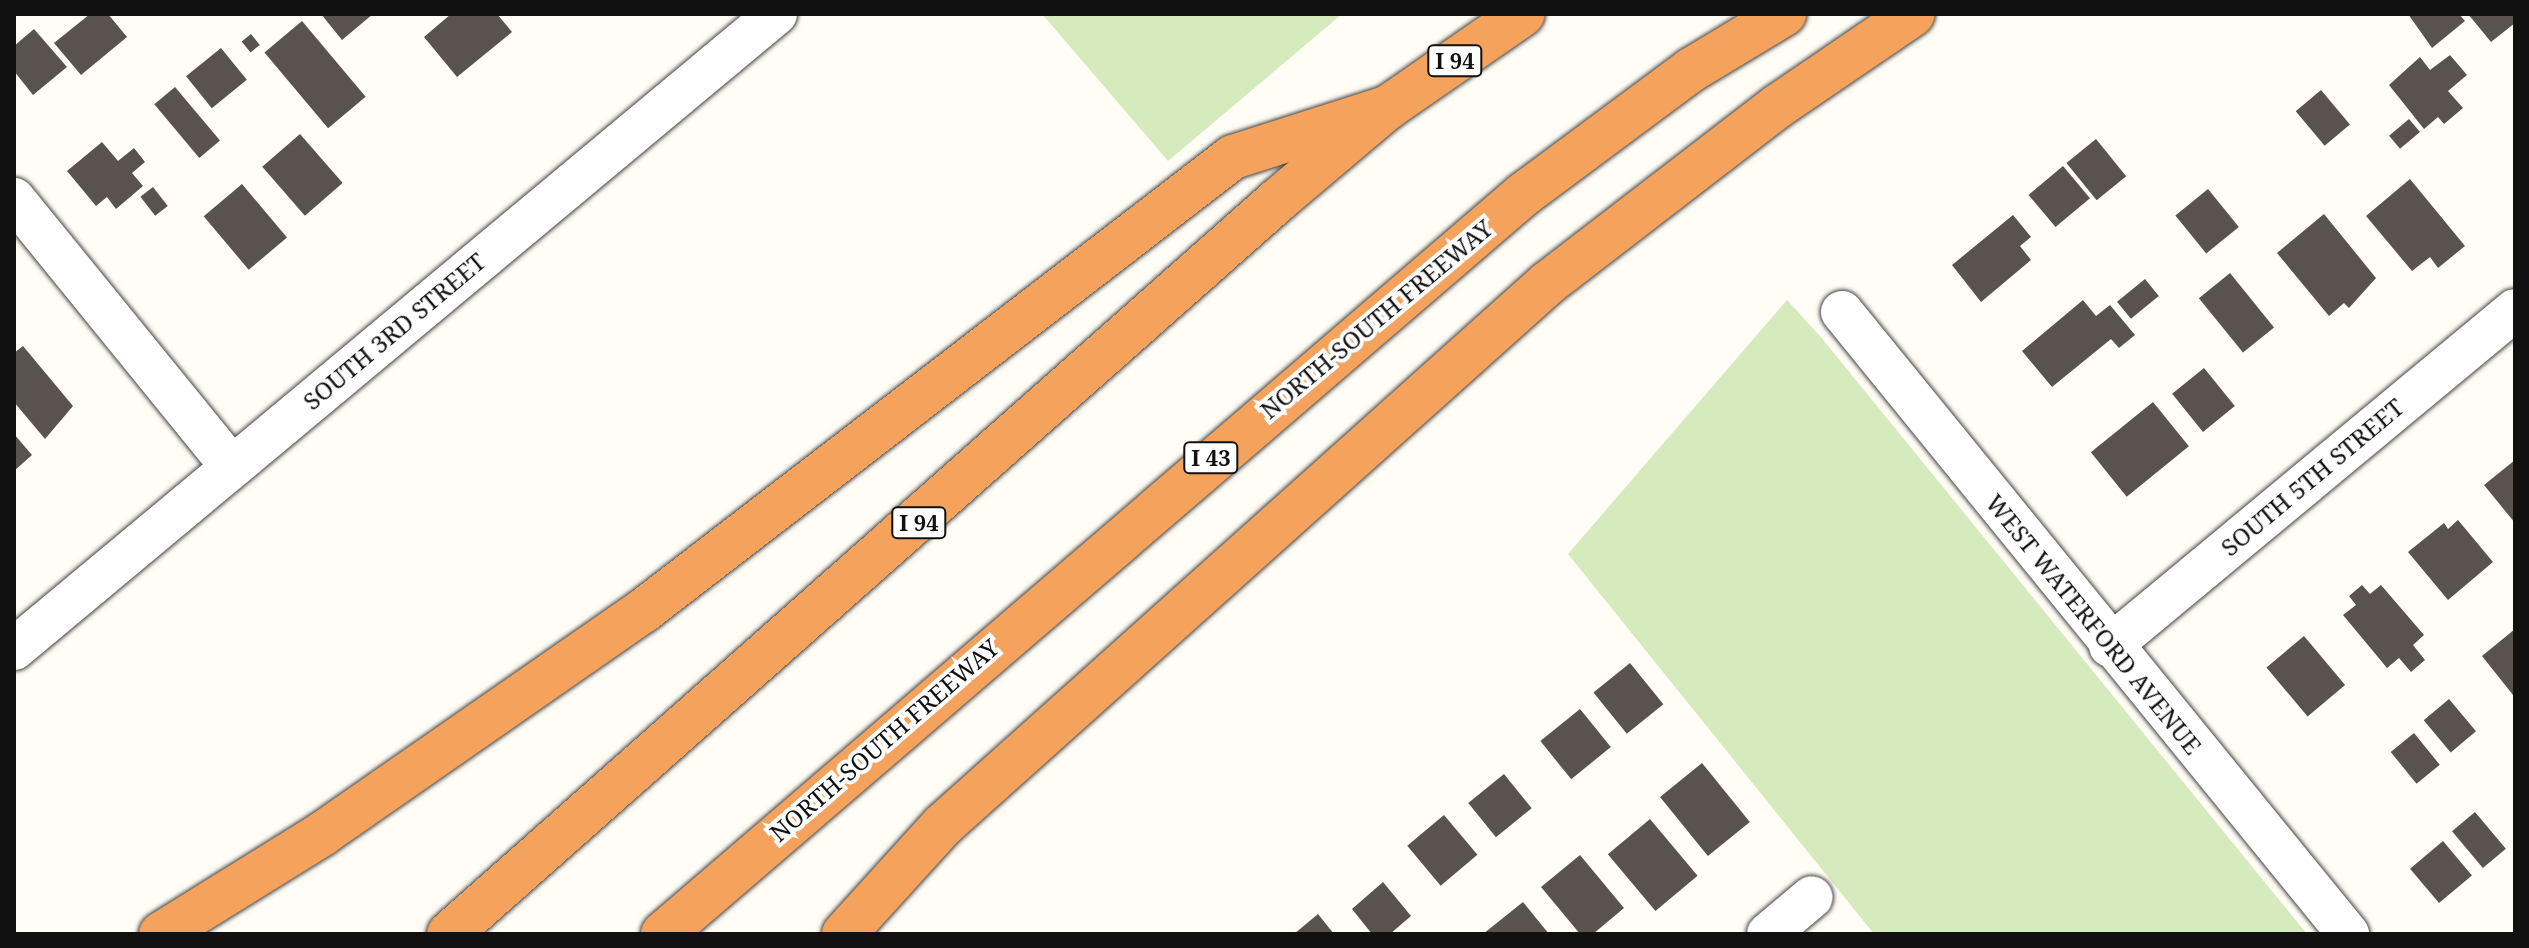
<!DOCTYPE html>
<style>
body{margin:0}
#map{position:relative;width:2529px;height:948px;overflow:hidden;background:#fffdf5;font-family:"Noto Serif",serif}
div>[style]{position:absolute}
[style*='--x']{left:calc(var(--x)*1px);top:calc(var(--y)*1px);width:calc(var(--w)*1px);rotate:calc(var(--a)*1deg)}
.green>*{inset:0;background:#d5ebbd}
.building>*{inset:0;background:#5a524d;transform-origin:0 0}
.roads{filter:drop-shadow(0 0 2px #444) drop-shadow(0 0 2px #444)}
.minor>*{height:42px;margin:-21px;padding:0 21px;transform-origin:21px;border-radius:21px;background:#fff}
.motorway>*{height:44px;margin:-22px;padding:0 22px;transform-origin:22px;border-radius:22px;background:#f5a25d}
span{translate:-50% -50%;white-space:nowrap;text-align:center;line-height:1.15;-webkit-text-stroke:8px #fff;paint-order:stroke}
.shield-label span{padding:2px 6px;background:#fff;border:2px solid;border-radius:6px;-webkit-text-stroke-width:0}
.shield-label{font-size:22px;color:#111;font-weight:700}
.street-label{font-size:24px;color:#111}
.frame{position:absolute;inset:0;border:16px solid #111;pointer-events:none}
</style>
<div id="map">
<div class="green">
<i style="clip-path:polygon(1042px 14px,1342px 14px,1168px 161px)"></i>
<i style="clip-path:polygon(1787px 300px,1820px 336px,2307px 934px,1874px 934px,1568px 554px)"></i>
</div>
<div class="building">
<i style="clip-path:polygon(90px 14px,108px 14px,127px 37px,81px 75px,54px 43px)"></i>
<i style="clip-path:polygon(321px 14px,373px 14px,342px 40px)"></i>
<i style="clip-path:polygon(451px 14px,497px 14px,512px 32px,457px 77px,424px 37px)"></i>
<i style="clip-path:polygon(2408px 14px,2459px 14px,2465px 21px,2432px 48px)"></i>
<i style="clip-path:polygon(2468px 14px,2515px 14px,2515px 23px,2491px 42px)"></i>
<i style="left:302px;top:21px;width:99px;height:49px;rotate:50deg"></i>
<i style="clip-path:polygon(34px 29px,67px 67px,33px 95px,14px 71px,14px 46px)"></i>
<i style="left:251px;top:34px;width:14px;height:12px;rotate:51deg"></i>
<i style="left:221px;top:48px;width:41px;height:45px;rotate:51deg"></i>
<i style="clip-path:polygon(2450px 55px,2467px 75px,2448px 91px,2463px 108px,2444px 124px,2438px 117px,2424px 129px,2389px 85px,2420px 57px,2430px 70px)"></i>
<i style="left:175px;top:87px;width:70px;height:27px;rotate:50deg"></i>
<i style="left:2321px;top:90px;width:45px;height:33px;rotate:50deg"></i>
<i style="left:2409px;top:119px;width:17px;height:26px;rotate:50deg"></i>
<i style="left:300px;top:134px;width:65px;height:50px;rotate:49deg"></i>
<i style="left:2096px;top:139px;width:48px;height:38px;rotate:51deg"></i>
<i style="clip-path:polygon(102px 142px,118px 161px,134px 148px,145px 162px,132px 173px,143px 186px,116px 209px,107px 197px,96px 206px,67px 171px)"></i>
<i style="left:2063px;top:166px;width:42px;height:45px;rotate:50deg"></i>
<i style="clip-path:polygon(2410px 179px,2465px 246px,2438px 268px,2430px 257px,2412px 271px,2366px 216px)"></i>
<i style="left:242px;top:184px;width:70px;height:50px;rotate:50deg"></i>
<i style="left:153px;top:187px;width:24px;height:16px;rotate:52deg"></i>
<i style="left:2208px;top:189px;width:49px;height:42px;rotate:51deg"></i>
<i style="clip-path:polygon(2324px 214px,2376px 278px,2349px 308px,2344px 303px,2329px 316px,2277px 253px)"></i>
<i style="clip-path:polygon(2013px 215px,2031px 237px,2020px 246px,2031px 260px,1981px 302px,1952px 265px)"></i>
<i style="left:2230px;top:273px;width:70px;height:40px;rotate:51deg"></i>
<i style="left:2145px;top:279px;width:22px;height:36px;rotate:51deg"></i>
<i style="clip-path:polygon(2083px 300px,2096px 316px,2110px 305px,2135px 335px,2119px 348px,2111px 339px,2052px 387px,2022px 351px)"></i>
<i style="clip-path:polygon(23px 346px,73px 406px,45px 439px,14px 402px,14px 353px)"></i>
<i style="left:2204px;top:368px;width:49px;height:41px;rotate:51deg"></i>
<i style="left:2153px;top:402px;width:57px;height:80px;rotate:51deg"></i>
<i style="clip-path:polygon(14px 434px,32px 455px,14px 471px)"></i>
<i style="clip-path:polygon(2515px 460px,2515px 523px,2484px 485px)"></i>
<i style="clip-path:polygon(2458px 520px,2493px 562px,2448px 600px,2408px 552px,2444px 523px,2448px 529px)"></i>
<i style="clip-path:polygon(2362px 585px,2370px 594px,2381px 585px,2424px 635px,2413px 645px,2425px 660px,2411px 672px,2399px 658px,2387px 668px,2343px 615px,2356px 605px,2349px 596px)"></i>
<i style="clip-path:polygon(2515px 629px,2515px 694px,2513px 695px,2482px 656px)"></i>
<i style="left:2304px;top:636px;width:64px;height:49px;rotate:50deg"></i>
<i style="left:1630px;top:663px;width:53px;height:47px;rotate:51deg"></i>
<i style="left:2449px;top:699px;width:42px;height:33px;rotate:50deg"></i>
<i style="left:1580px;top:709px;width:49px;height:51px;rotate:51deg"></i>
<i style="left:2414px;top:733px;width:41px;height:30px;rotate:51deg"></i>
<i style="left:1702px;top:763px;width:76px;height:54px;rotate:51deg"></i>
<i style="left:1504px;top:774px;width:44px;height:46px;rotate:51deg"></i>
<i style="left:2475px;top:812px;width:48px;height:30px;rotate:50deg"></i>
<i style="left:1444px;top:815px;width:52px;height:48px;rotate:50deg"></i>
<i style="left:1650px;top:819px;width:74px;height:55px;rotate:50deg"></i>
<i style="left:2443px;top:841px;width:45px;height:43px;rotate:50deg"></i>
<i style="clip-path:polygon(1580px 855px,1624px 908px,1593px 934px,1580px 934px,1541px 887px)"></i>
<i style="clip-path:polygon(1383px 882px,1411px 916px,1390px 934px,1372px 934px,1352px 909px)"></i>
<i style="clip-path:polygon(1523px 902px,1549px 934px,1483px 934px)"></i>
<i style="clip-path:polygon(1318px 914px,1334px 934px,1294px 934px)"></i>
</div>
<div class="roads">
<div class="minor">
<i style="--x:14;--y:199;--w:344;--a:50.9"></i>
<i style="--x:1842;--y:312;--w:802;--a:50.87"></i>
<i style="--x:2110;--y:646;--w:526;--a:-39.68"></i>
<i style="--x:14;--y:649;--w:992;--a:-39.81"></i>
<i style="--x:1768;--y:934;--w:57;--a:-40.1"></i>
</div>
<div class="motorway">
<i style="--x:161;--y:934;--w:190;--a:-31.8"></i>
<i style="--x:322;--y:834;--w:391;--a:-34.8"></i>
<i style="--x:643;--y:611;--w:744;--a:-37.58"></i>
<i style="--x:1233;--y:157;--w:162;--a:-17.7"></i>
<i style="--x:449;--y:934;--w:1107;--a:-41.52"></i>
<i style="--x:1278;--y:200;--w:143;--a:-40.2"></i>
<i style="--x:1387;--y:108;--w:165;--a:-34.7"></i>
<i style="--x:663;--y:934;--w:1135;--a:-40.68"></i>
<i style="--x:1524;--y:194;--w:208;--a:-36.6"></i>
<i style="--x:1691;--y:70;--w:109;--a:-31.1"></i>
<i style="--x:844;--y:934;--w:147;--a:-47.8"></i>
<i style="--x:943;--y:825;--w:812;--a:-41.86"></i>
<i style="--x:1548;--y:283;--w:290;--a:-37.6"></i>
<i style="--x:1778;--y:106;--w:163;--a:-34.3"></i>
</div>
</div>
<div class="shield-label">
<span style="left:1455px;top:61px">I 94</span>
<span style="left:1211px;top:458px">I 43</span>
<span style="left:919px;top:523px">I 94</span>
</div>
<div class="street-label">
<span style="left:1376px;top:319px;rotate:-40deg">NORTH-SOUTH FREEWAY</span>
<span style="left:394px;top:331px;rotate:-40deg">SOUTH 3RD STREET</span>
<span style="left:2312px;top:477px;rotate:-40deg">SOUTH 5TH STREET</span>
<span style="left:2094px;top:624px;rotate:51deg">WEST WATERFORD AVENUE</span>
<span style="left:884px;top:740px;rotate:-41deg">NORTH-SOUTH FREEWAY</span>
</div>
<div class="frame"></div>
</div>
